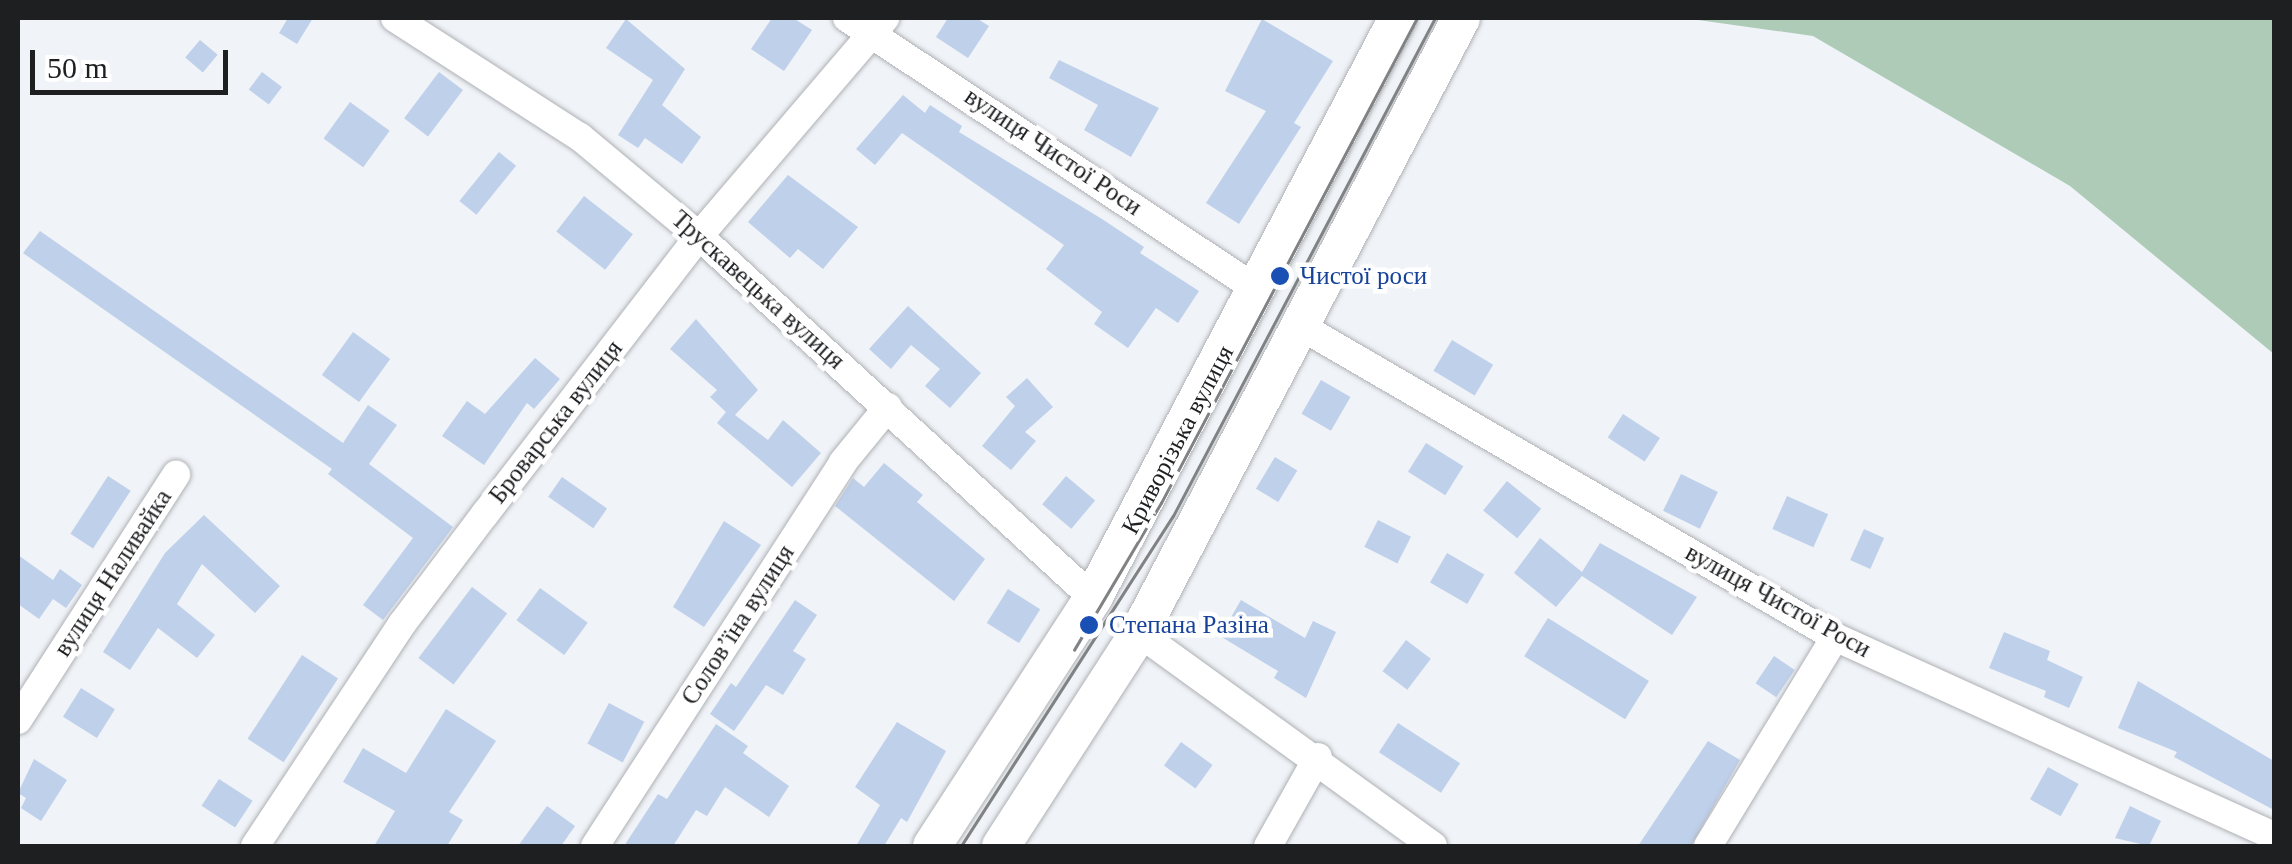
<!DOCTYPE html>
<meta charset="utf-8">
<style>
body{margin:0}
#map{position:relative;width:2292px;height:864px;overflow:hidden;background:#f0f3f7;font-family:Georgia,serif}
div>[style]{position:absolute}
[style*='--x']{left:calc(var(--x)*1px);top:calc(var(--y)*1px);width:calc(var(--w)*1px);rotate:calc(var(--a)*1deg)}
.forest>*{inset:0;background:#aecbb7}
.building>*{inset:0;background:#bfd0eb;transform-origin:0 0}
.roads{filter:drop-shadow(0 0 2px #aeb1b5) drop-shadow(0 0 2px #aeb1b5)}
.minor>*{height:28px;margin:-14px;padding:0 14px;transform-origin:14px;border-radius:14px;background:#fff}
.secondary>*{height:38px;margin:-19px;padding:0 19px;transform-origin:19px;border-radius:19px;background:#fff}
.tram>*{height:2.5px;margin:-1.25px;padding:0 1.25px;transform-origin:1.25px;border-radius:1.25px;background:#808284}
.dots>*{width:28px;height:28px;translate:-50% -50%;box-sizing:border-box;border:5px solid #fff;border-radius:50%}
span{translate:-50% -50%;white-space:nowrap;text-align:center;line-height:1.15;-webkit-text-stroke:9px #fff;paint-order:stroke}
.street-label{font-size:25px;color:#1e1f21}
.transit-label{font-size:25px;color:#164399}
.left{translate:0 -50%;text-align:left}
.frame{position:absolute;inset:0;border:20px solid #1e1f21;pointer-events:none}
.scale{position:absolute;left:30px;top:50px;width:198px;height:45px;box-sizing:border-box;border:5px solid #1e1f21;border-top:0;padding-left:12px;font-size:30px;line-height:35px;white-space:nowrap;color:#1e1f21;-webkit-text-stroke:8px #fff;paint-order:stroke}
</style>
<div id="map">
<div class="forest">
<i style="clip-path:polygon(1684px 18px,2274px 18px,2274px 354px,2070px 186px,1813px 36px)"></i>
</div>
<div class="building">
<i style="clip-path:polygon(288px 18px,313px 18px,297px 44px,279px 33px)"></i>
<i style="clip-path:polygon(772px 18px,793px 18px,812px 30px,784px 71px,751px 49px)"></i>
<i style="clip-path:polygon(948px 18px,976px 18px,989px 26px,968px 58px,936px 37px)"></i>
<i style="clip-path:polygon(626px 19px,685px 69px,662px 105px,701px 137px,682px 164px,645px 138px,638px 148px,618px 135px,653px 80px,606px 48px)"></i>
<i style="clip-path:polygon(1262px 19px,1333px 61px,1294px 123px,1301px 127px,1239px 224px,1206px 203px,1266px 111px,1225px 91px)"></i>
<i style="left:200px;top:40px;width:23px;height:23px;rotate:40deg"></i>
<i style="clip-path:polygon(1059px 60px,1159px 108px,1131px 157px,1084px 130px,1098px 105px,1049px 78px)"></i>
<i style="left:262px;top:72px;width:25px;height:22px;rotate:37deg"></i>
<i style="left:439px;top:72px;width:30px;height:58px;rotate:37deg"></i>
<i style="clip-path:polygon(903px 95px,925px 113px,930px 105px,962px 126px,959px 132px,1102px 219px,1144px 247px,1140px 253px,1199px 291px,1178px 323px,1156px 308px,1128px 348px,1094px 324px,1102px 312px,1046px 269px,1064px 245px,902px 133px,875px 165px,856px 149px)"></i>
<i style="left:350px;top:102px;width:49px;height:45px;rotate:36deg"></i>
<i style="left:499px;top:152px;width:22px;height:63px;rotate:39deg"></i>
<i style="clip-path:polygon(788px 175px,858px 227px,823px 269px,798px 249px,790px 258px,748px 222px)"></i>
<i style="left:584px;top:196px;width:62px;height:45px;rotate:38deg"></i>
<i style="clip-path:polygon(40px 231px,343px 443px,368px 405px,397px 425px,369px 464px,453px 527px,383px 620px,363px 605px,413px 538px,328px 474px,332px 469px,23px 253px)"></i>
<i style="clip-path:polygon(908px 306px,981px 373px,950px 408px,925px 386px,940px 369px,911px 345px,891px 369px,869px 349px)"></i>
<i style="clip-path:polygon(696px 319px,758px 390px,735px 415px,768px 440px,783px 420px,821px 453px,792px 487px,717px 423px,726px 412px,710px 397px,717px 390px,670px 349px)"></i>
<i style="left:353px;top:332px;width:46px;height:53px;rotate:36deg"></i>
<i style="left:1452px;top:340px;width:48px;height:36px;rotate:31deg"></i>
<i style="clip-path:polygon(535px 358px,560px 379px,534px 409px,527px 403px,484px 465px,442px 436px,467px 401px,485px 414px)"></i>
<i style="clip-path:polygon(1027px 378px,1053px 407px,1025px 432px,1036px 441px,1011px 470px,982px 446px,1015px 406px,1006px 397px)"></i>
<i style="left:1321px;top:380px;width:34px;height:39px;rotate:30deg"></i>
<i style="left:1623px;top:414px;width:44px;height:28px;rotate:33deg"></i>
<i style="left:1426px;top:443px;width:44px;height:34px;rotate:32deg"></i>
<i style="left:1275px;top:457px;width:26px;height:37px;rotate:31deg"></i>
<i style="clip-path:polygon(884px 463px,923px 495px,917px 502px,985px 559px,954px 601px,835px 506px,853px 478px,864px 487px)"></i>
<i style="left:1681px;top:474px;width:41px;height:41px;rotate:26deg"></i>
<i style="left:108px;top:476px;width:27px;height:69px;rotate:33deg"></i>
<i style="left:1066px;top:476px;width:38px;height:37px;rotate:40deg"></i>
<i style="left:562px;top:477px;width:55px;height:24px;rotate:35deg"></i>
<i style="left:1507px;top:481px;width:44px;height:38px;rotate:39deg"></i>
<i style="left:1787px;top:496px;width:45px;height:36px;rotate:24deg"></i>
<i style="clip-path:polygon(204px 515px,280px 586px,255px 613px,202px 564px,177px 604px,215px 635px,197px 658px,158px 628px,130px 670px,103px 652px,165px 553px)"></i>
<i style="left:1378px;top:520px;width:37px;height:30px;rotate:27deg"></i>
<i style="clip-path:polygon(724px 521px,761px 545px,704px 627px,673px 607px)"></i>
<i style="left:1864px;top:529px;width:22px;height:34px;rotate:24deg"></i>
<i style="clip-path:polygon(1540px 538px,1582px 572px,1600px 543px,1697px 597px,1672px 635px,1582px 576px,1556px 607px,1514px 573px)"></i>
<i style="left:1447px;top:553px;width:43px;height:34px;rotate:30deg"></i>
<i style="clip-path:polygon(18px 555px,53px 580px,60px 569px,82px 585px,66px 608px,53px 599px,39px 619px,18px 604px)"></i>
<i style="left:472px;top:587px;width:44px;height:89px;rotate:37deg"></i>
<i style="left:540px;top:588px;width:59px;height:40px;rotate:36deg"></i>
<i style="left:1008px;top:589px;width:38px;height:40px;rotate:32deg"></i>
<i style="clip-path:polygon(795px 600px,817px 615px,793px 651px,806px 659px,783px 695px,766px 685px,734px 731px,710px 714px,731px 683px,736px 687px)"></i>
<i style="clip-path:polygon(1241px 600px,1305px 638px,1313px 621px,1336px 632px,1306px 698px,1274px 678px,1278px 671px,1220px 636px)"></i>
<i style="left:1548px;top:618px;width:119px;height:45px;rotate:32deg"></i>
<i style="clip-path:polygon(2004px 632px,2050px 651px,2047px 660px,2083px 677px,2069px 708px,2044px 697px,2046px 691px,1989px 668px)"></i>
<i style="left:1406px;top:640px;width:31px;height:39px;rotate:37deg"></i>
<i style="left:302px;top:655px;width:43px;height:100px;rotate:33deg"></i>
<i style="left:1774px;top:656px;width:25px;height:33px;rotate:34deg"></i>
<i style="clip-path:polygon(2138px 681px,2274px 761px,2274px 810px,2174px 757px,2177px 752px,2118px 728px)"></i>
<i style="left:81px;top:688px;width:40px;height:34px;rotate:32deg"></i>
<i style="left:609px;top:703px;width:40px;height:46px;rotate:28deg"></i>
<i style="clip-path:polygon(446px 709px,496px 741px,449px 812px,463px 820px,447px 846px,374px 846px,395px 811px,343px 782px,363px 748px,406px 773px)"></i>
<i style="clip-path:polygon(897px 722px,946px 751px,907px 822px,901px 818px,884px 846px,856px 846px,880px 805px,855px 787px)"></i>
<i style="left:1398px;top:723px;width:74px;height:35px;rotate:33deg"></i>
<i style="clip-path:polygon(716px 724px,748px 746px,743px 753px,789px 786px,769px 817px,725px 787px,707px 816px,696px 810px,673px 846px,624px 846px,658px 794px,667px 799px)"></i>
<i style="clip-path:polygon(1708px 741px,1740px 760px,1691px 846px,1638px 846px)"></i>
<i style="left:1181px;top:742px;width:39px;height:29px;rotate:36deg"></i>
<i style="clip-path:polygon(34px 759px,67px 780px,41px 821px,21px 808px,26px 798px,18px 793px)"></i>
<i style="left:2048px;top:767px;width:35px;height:37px;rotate:29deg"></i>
<i style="left:219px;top:779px;width:40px;height:32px;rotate:33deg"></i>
<i style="clip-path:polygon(547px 806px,575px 826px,561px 846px,518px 846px)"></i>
<i style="clip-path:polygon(2130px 806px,2161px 821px,2149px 846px,2115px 838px)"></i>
</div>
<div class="roads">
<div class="minor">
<i style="--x:395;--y:18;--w:220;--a:32.8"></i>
<i style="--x:580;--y:137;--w:155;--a:39.8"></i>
<i style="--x:699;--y:236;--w:535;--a:42.58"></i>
<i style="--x:847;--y:18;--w:491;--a:33.5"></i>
<i style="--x:1302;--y:327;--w:617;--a:30.18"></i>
<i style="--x:1835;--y:637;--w:482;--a:24.4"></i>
<i style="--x:1139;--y:633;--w:363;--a:35.9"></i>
<i style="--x:18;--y:720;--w:292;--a:-57.2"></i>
<i style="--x:255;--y:846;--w:266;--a:-56.5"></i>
<i style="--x:402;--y:624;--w:138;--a:-53"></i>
<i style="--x:485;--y:514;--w:351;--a:-52.4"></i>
<i style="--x:699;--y:236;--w:287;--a:-49.5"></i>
<i style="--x:595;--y:846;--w:457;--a:-57.1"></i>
<i style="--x:843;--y:462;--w:71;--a:-50.7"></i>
<i style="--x:1268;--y:846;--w:102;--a:-60.7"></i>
<i style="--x:1708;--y:846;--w:245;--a:-58.7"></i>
</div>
<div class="secondary">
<i style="--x:932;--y:846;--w:296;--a:-57"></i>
<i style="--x:1093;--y:598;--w:655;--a:-62.26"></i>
<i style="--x:1001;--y:846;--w:254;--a:-57.1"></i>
<i style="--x:1139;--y:633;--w:694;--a:-62.36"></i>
</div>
</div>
<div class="tram">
<i style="--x:1074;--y:650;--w:171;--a:-59.4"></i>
<i style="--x:1161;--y:503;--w:548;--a:-62.17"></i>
<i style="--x:961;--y:846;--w:392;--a:-57.3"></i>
<i style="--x:1173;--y:516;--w:563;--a:-62.25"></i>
</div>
<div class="dots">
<i style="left:1280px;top:276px;background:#1a4fb4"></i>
<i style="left:1089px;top:625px;background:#1a4fb4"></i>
</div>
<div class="street-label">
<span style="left:1053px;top:152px;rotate:34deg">вулиця Чистої Роси</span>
<span style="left:758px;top:290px;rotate:42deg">Трускавецька вулиця</span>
<span style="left:556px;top:422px;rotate:-52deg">Броварська вулиця</span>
<span style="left:1178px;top:440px;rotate:-62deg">Криворізька вулиця</span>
<span style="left:113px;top:573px;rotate:-57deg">вулиця Наливайка</span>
<span style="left:1778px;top:601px;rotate:29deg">вулиця Чистої Роси</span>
<span style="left:738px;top:625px;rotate:-57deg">Соловʼїна вулиця</span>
</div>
<div class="transit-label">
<span class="left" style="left:1300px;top:276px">Чистої роси</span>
<span class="left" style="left:1109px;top:625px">Степана Разіна</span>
</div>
<div class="frame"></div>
<div class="scale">50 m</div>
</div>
